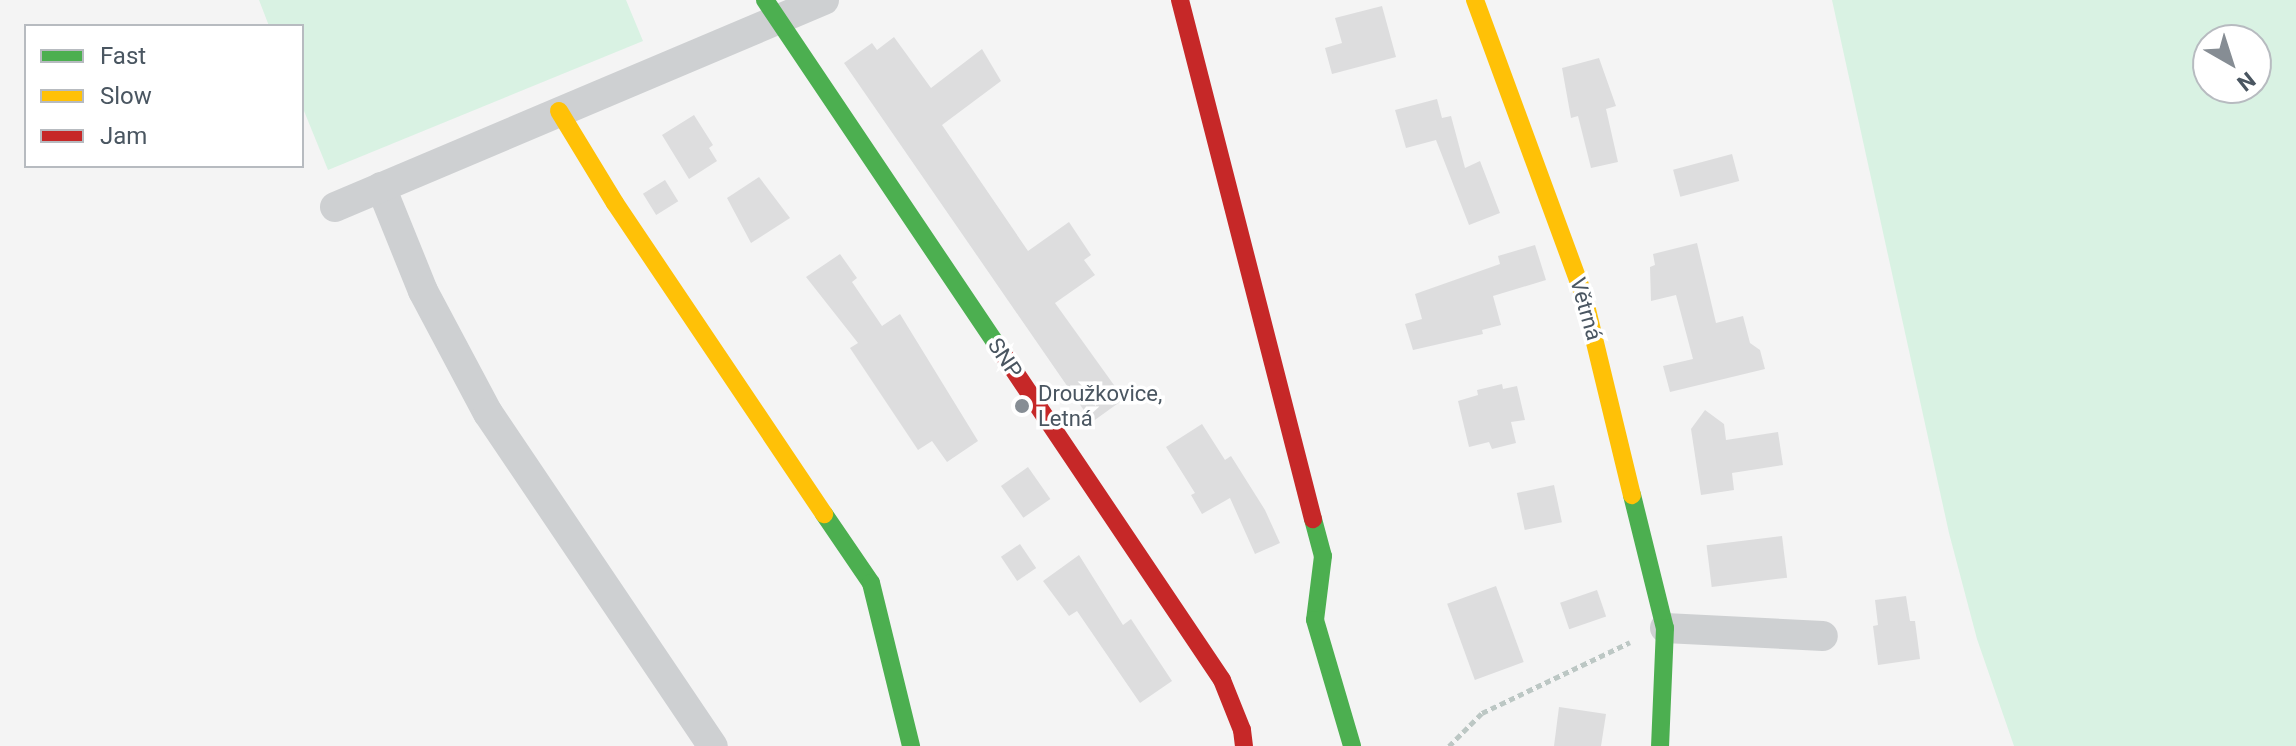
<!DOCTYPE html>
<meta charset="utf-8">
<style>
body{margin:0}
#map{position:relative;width:2296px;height:746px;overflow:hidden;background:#f4f4f4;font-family:Roboto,sans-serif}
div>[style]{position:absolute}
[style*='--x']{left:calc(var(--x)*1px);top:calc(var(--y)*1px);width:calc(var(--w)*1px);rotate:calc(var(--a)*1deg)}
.green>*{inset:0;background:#d9f2e3}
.building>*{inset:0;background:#ddddde;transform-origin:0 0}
.path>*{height:5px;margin-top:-2.5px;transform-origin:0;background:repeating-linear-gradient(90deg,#bcc7c4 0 6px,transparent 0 10px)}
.street>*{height:30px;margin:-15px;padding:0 15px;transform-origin:15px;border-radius:15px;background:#ced0d2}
.fast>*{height:18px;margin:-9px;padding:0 9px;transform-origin:9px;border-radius:9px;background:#4caf50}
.slow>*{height:18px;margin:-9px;padding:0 9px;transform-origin:9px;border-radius:9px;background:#ffc107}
.jam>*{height:18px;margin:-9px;padding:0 9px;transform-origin:9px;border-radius:9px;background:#c62828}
.dots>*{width:22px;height:22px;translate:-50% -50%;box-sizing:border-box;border:4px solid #fff;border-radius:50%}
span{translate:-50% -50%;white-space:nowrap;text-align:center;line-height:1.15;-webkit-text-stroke:7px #fff;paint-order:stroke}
.street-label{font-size:22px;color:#4a5661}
.poi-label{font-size:22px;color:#4a5661}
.left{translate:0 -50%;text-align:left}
.legend{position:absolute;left:24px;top:24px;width:280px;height:144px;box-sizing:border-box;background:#fff;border:2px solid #b7bbc0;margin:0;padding:10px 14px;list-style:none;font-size:24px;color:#4a5661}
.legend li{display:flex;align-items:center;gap:16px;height:40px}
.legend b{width:40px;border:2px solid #b7bbc0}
.north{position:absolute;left:2192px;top:24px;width:80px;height:80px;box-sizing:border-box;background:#fff;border:2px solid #b7bbc0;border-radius:50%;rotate:141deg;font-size:22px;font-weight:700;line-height:32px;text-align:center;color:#4a5661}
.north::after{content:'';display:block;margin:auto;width:28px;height:36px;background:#868d94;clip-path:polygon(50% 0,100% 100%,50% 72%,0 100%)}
</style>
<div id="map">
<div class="green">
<i style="clip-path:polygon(259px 0,626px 0,643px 41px,328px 170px,302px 106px,302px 26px,269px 26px)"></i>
<i style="clip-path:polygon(evenodd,1832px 0,2296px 0,2296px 746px,2014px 746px,1977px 639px,1949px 533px,1832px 0,2208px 40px,2256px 40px,2256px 88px,2208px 88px,2208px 40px)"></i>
</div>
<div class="building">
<i style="clip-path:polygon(1382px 6px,1396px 57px,1332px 74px,1325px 48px,1342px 43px,1335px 18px)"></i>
<i style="clip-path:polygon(894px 37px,931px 88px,982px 49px,1001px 81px,942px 125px,1028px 251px,1069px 222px,1091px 255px,1084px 260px,1095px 275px,1055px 303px,1124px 399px,1092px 422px,844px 63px,872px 43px,877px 50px)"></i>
<i style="clip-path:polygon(1599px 58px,1616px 106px,1606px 109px,1618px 162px,1591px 168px,1578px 116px,1571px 118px,1562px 68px)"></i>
<i style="clip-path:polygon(1437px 99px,1442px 118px,1451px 116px,1465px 168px,1480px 161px,1500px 213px,1469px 225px,1436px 140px,1406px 148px,1395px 110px)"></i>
<i style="clip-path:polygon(694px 115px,713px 145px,709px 148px,717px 161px,689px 179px,662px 135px)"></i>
<i style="left:1732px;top:154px;width:28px;height:61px;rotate:75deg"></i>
<i style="clip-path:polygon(759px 177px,790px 218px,751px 243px,727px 198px)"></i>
<i style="left:665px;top:180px;width:25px;height:26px;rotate:58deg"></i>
<i style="clip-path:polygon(1697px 243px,1716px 323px,1743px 316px,1750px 343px,1760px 350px,1765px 369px,1670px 392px,1663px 366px,1693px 359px,1676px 295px,1651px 301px,1650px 267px,1655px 265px,1653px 254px)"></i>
<i style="clip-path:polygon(1535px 245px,1546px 280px,1493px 296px,1501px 325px,1482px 330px,1483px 334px,1413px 350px,1405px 324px,1422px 319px,1415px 294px,1500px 264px,1498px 256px)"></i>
<i style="clip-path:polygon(840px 254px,857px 278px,852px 282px,882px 326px,900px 314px,978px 441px,947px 462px,932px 441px,918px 450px,850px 348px,858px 343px,806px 277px)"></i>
<i style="clip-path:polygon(1502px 384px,1503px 389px,1517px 386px,1525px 420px,1511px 422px,1516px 443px,1492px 449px,1489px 442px,1469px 447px,1458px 401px,1478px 395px,1477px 390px)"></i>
<i style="clip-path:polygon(1705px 410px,1724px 424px,1726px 440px,1778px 432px,1783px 465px,1732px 473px,1734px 490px,1701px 495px,1691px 429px)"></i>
<i style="clip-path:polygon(1202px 424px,1225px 460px,1231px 456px,1265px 510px,1280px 543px,1255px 554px,1230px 498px,1202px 514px,1191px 495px,1195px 493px,1166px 447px)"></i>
<i style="left:1028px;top:467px;width:39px;height:33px;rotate:55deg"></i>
<i style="left:1554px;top:485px;width:38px;height:38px;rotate:78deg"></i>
<i style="left:1782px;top:536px;width:42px;height:76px;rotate:83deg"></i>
<i style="left:1020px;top:544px;width:29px;height:23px;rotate:56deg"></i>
<i style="clip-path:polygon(1079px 555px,1123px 625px,1131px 619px,1172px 681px,1140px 703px,1077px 611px,1069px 616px,1043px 581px)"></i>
<i style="left:1496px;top:586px;width:81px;height:52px;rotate:70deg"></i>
<i style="left:1597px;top:590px;width:28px;height:39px;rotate:71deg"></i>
<i style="clip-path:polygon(1906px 596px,1910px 621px,1915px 621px,1920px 659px,1878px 665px,1873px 626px,1878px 625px,1875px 600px)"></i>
<i style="clip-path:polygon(1559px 707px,1606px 714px,1601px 746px,1554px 746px)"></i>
</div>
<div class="path">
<i style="--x:1449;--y:746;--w:47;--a:-45"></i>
<i style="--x:1482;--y:713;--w:164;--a:-25.6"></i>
</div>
<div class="street">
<i style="--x:381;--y:187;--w:112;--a:68"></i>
<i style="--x:423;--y:291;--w:138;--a:62"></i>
<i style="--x:488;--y:413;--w:402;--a:56"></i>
<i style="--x:335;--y:207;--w:531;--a:-22.94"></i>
<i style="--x:1665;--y:628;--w:158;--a:2.9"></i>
</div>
<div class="fast">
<i style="--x:765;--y:0;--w:423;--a:56.1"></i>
<i style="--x:1632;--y:495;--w:137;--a:76.1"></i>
<i style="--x:1665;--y:628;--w:118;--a:92.4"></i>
<i style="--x:824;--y:514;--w:83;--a:55.7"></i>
<i style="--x:871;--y:583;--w:168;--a:76.2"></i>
<i style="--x:1313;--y:519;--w:38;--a:75"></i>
<i style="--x:1323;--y:556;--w:64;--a:97.1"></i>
<i style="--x:1315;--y:620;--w:131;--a:73.6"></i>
</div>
<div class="slow">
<i style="--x:1475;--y:0;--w:312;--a:69.8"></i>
<i style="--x:1583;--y:293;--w:208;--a:76.4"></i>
<i style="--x:559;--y:111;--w:108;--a:58.7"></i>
<i style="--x:615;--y:203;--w:375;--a:56.1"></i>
</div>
<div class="jam">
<i style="--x:1180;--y:0;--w:536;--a:75.63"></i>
<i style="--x:1001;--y:351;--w:396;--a:56.1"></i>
<i style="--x:1222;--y:680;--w:54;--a:68.2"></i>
<i style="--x:1242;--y:730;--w:16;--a:83"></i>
</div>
<div class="dots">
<i style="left:1022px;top:406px;background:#868d94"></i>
</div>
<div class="street-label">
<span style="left:1586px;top:309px;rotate:74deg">Větrná</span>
<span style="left:1005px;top:358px;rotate:56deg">SNP</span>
</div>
<div class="poi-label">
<span class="left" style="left:1038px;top:406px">Droužkovice,<br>Letná</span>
</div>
<ul class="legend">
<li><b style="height:10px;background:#4caf50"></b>Fast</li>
<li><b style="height:10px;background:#ffc107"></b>Slow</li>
<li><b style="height:10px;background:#c62828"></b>Jam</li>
</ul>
<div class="north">N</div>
</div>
